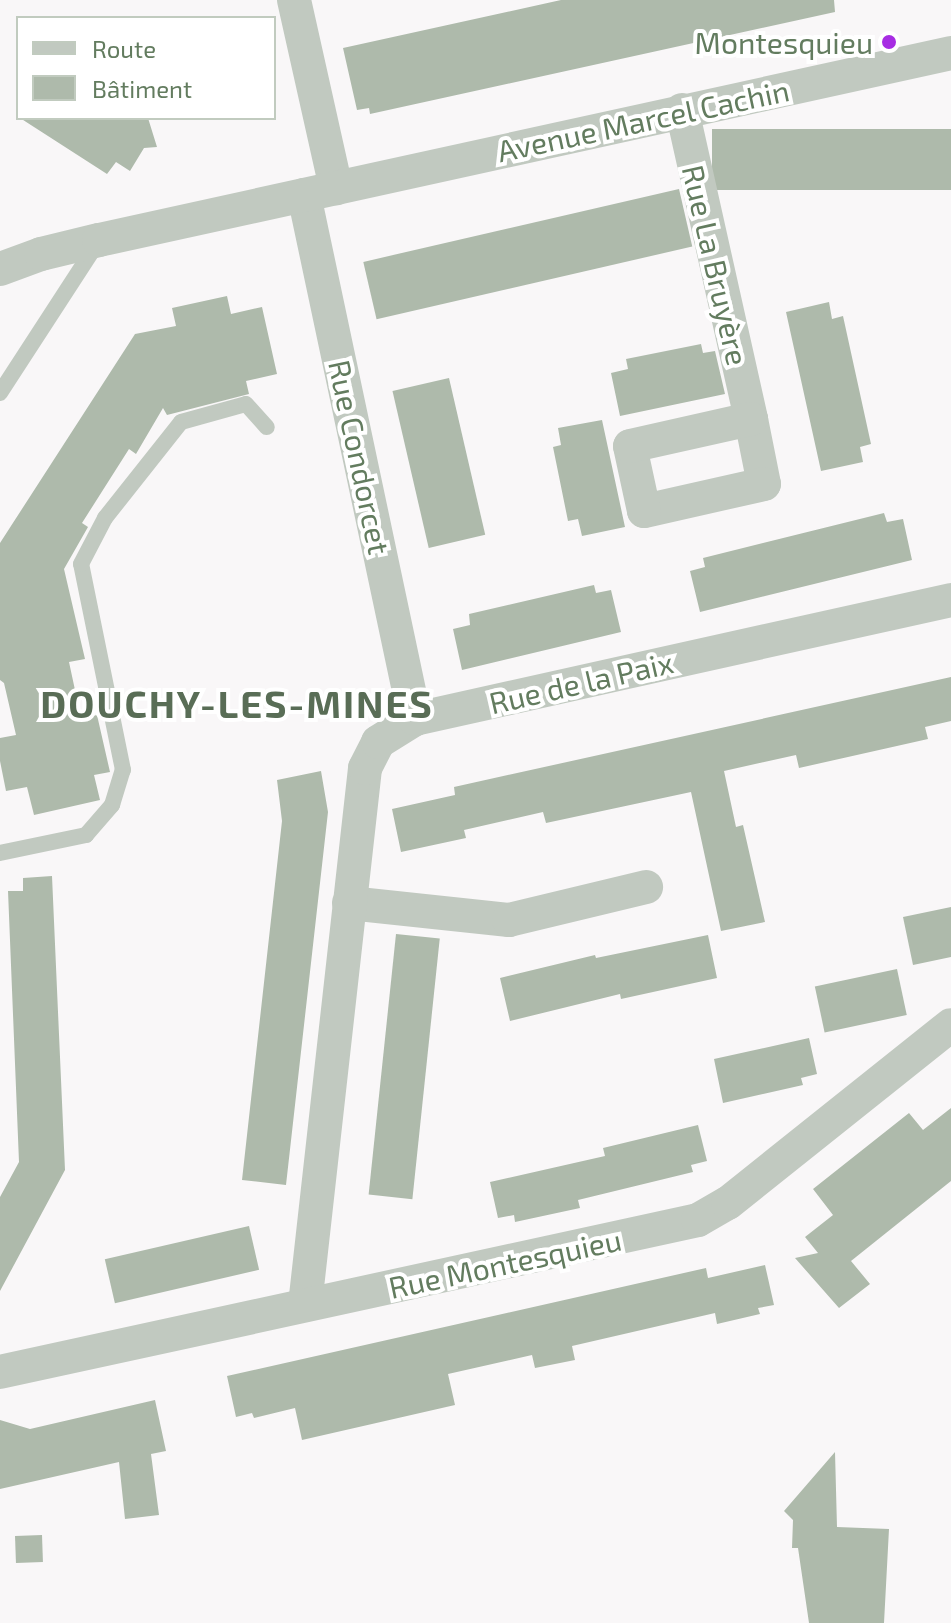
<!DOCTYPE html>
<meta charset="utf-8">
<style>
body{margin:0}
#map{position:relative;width:951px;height:1623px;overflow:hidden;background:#f9f7f8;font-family:"Exo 2",sans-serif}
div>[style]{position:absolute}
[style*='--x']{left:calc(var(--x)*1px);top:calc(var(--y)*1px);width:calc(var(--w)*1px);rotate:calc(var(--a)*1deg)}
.building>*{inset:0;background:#aebaab;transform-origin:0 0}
.service>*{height:16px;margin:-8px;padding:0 8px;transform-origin:8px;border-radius:8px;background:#c1c9c0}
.minor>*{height:34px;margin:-17px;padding:0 17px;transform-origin:17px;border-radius:17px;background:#c1c9c0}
.dots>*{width:22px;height:22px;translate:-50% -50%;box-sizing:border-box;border:4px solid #fff;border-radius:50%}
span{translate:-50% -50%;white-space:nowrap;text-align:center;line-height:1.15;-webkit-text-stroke:8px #fff;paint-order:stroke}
.poi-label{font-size:30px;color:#637c5f}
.right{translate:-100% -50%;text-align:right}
.street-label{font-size:30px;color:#637c5f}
.district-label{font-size:38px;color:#596d56;font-weight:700;letter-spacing:2px}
.legend{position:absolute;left:16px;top:16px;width:260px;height:104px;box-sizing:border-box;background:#fff;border:2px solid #c1cbbf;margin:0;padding:10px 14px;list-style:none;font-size:24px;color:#637c5f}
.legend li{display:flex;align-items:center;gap:16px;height:40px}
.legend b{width:40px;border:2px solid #c1cbbf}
</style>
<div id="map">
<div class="building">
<i style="clip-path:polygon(561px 0,834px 0,835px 12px,370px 114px,369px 108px,357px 110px,343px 48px)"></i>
<i style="clip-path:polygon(20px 118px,148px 118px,157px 147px,144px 148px,130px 171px,116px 162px,107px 174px)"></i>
<i style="left:951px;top:129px;width:61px;height:239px;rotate:90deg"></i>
<i style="left:679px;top:189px;width:59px;height:324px;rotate:77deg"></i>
<i style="clip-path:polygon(227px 296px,231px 314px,262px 307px,277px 374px,246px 381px,249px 394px,167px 415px,163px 408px,136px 454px,129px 449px,82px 523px,88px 527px,64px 569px,85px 659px,69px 662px,81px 718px,97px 715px,110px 772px,94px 775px,100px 800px,34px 815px,27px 787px,6px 791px,0 761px,0 738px,16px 735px,4px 683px,0 680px,0 543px,135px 334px,176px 326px,172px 308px)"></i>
<i style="clip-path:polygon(829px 302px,832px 319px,843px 316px,871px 444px,860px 447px,863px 462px,821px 471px,786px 312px)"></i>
<i style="clip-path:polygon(701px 344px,703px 353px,715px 351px,725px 394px,620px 416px,611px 373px,628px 369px,626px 359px)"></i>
<i style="left:449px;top:378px;width:161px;height:58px;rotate:77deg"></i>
<i style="clip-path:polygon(602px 420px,625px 527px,582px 536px,578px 519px,568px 521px,553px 447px,561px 445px,558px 428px)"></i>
<i style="clip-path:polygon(884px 513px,887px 522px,903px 519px,912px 560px,700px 612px,690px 571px,705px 567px,703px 558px)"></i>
<i style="clip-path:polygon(594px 585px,596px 593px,611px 590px,621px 632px,462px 670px,453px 629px,470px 625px,469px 614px)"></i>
<i style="clip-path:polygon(951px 677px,951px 721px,925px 727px,928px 739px,799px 768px,796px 755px,724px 771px,736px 827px,743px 825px,765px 922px,721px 931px,691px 792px,546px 823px,543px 812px,464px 830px,466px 838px,401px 852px,392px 809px,455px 795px,454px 787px)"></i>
<i style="clip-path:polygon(321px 771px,328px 812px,286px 1185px,242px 1180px,282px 821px,277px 780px)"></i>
<i style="clip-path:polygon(52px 876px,65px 1170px,0 1291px,0 1197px,19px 1162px,8px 891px,23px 891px,23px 878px)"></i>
<i style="clip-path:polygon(951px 907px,951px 957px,913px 965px,903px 917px)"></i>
<i style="left:396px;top:934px;width:44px;height:262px;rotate:6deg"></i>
<i style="clip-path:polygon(708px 935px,717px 978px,621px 999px,620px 994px,510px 1021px,500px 978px,595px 955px,596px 958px)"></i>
<i style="left:897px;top:969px;width:47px;height:84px;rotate:78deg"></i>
<i style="clip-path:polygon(809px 1038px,817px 1074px,801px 1078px,803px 1085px,723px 1103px,714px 1059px)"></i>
<i style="clip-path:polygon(951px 1108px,951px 1181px,851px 1261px,870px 1284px,839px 1308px,795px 1258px,818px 1253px,805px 1237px,833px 1215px,813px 1189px,909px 1113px,923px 1130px)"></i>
<i style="clip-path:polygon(698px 1125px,707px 1161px,691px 1165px,693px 1172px,578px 1200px,580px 1208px,515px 1222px,514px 1215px,498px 1218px,490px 1182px,605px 1156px,603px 1148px)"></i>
<i style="left:249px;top:1226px;width:45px;height:148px;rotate:77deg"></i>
<i style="clip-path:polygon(765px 1265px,774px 1305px,758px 1308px,760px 1314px,717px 1324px,715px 1313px,572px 1346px,575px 1360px,535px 1368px,532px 1355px,448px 1374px,455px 1405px,302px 1440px,295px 1408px,254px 1418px,252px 1413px,236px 1417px,227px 1376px,706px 1268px,708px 1278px)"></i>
<i style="clip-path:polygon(155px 1400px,166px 1451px,151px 1454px,159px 1515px,125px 1519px,119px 1462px,0 1489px,0 1420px,30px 1429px)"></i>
<i style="clip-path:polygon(835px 1452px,837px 1527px,889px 1529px,884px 1623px,809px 1623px,798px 1548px,792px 1548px,793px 1520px,784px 1511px)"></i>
<i style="left:42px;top:1535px;width:27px;height:27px;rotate:88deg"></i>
</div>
<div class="service">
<i style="--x:0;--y:393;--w:176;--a:-57"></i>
<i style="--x:0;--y:853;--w:88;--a:-11.8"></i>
<i style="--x:86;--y:835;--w:40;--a:-49"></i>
<i style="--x:112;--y:805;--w:37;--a:-73"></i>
<i style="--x:123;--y:770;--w:210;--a:-101.5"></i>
<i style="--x:81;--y:564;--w:52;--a:-62.4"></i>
<i style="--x:105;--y:518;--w:122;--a:-51.6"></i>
<i style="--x:181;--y:422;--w:67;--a:-15.5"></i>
<i style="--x:246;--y:404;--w:31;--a:48"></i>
</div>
<div class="minor">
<i style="--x:294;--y:0;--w:193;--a:77.4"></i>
<i style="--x:682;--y:110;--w:317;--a:77.4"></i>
<i style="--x:751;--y:419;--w:66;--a:78.7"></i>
<i style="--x:764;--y:484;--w:123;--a:167.3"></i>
<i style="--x:644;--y:511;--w:66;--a:-102.2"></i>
<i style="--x:630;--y:446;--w:124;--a:-12.6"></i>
<i style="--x:304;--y:195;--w:536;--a:78.04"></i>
<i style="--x:0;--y:269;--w:44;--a:-20.1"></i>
<i style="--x:41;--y:254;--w:60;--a:-13.6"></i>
<i style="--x:99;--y:240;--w:872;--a:-12.38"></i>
<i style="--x:349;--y:903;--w:161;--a:6.1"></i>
<i style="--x:509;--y:920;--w:141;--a:-13.5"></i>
<i style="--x:305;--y:1305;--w:540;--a:-83.62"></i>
<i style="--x:365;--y:768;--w:29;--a:-63"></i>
<i style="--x:378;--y:742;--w:44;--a:-31.9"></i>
<i style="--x:415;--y:719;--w:549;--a:-12.52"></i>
<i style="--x:0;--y:1372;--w:714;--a:-12.29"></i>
<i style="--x:698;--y:1220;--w:34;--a:-30"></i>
<i style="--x:728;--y:1203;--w:285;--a:-38.6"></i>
</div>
<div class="dots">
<i style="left:889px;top:42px;background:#a72de3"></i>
</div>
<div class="poi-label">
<span class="right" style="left:873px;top:42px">Montesquieu</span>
</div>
<div class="street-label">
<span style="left:643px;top:120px;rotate:-12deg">Avenue Marcel Cachin</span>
<span style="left:716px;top:265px;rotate:77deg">Rue La Bruyère</span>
<span style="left:360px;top:457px;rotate:78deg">Rue Condorcet</span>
<span style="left:581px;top:682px;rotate:-13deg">Rue de la Paix</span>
<span style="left:505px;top:1263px;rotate:-12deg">Rue Montesquieu</span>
</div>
<div class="district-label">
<span style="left:237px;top:704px">DOUCHY-LES-MINES</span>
</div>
<ul class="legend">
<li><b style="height:10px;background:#c1c9c0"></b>Route</li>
<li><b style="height:22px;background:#aebaab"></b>Bâtiment</li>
</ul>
</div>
